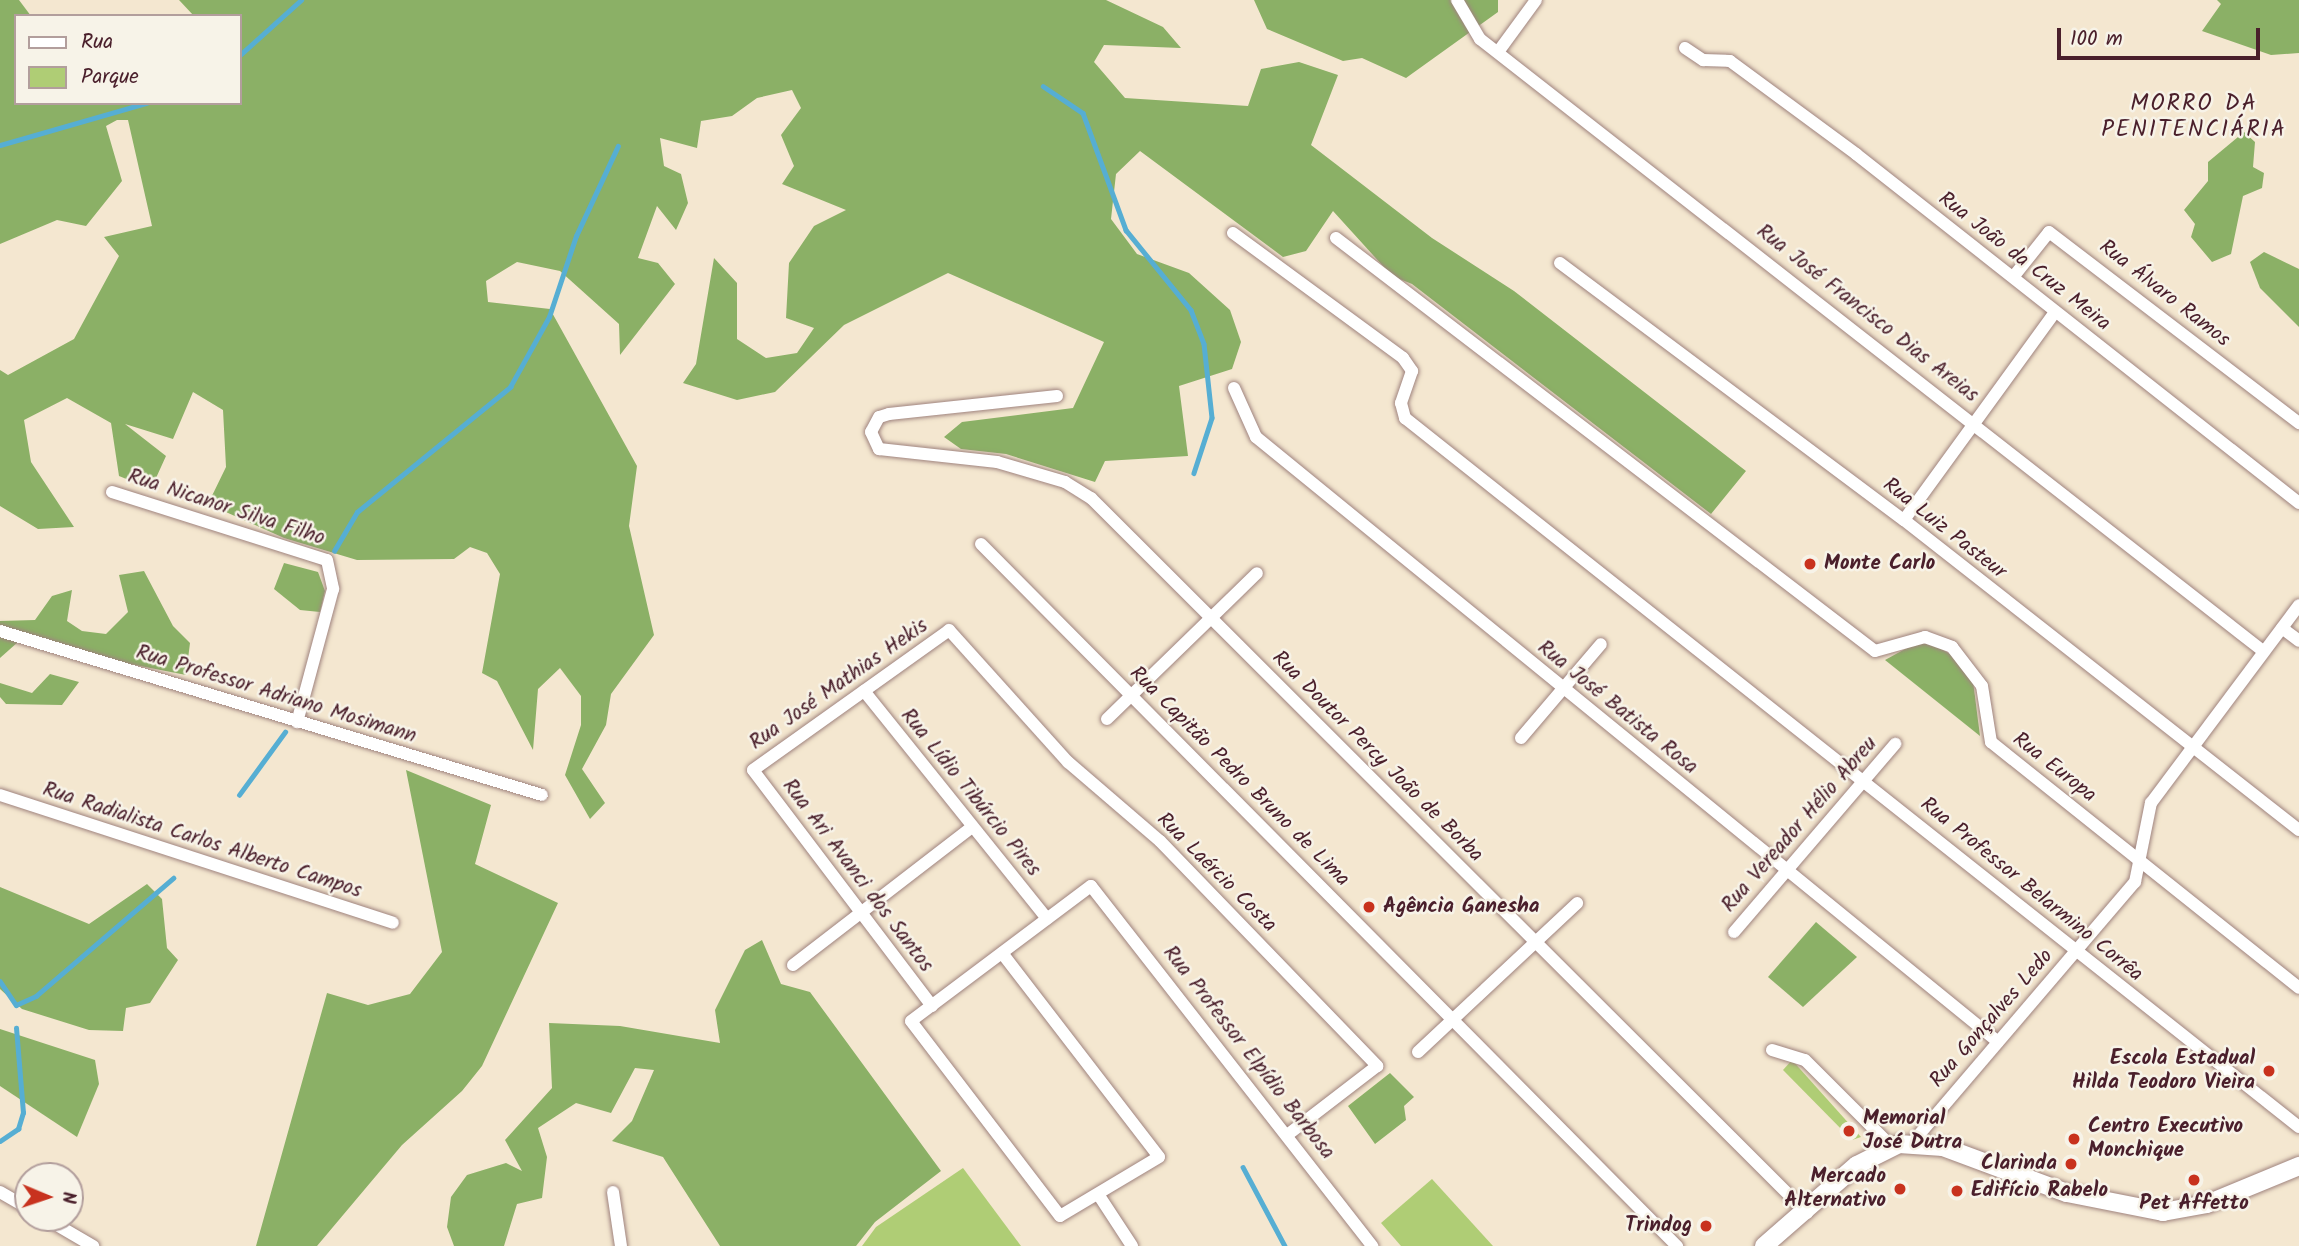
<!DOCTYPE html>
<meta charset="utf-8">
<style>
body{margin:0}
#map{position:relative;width:2299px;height:1246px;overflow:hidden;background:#f4e7d0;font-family:Kalam,sans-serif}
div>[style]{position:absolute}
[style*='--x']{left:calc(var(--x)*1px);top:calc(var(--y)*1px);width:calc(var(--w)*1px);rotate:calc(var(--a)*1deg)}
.green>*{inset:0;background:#afcd75}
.forest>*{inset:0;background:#8bb066}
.stream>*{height:4.5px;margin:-2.25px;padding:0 2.25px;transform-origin:2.25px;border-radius:2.25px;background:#56aed3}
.roads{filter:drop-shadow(0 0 2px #9f837e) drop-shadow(0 0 2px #9f837e)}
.street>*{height:12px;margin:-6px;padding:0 6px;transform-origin:6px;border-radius:6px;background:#fff}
.secondary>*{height:18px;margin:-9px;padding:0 9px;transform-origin:9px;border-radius:9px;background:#fff}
.dots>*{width:19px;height:19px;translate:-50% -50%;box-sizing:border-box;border:4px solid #f7f3e8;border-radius:50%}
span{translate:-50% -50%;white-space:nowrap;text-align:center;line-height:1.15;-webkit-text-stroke:5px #f7f3e8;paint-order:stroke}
.street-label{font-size:21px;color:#4a1f2b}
.poi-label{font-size:21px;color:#4a1f2b;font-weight:700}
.left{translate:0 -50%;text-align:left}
.right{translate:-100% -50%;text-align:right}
.neighbourhood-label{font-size:23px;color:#4a1f2b;letter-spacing:2px}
.legend{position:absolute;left:14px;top:14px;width:228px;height:91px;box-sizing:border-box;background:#f7f3e8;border:2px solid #b29e9c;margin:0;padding:9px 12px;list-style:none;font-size:21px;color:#4a1f2b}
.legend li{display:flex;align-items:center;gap:14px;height:35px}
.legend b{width:35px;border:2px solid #b29e9c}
.north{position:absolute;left:14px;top:1162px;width:70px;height:70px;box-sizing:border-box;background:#f7f3e8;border:2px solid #b29e9c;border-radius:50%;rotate:92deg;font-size:19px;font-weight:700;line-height:28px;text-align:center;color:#4a1f2b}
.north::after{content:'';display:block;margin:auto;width:24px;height:32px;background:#c8321e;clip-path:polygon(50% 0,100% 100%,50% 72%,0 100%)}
.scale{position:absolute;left:2057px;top:28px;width:203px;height:32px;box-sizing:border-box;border:4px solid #4a1f2b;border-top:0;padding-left:9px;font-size:21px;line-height:24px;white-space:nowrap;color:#4a1f2b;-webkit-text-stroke:5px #f7f3e8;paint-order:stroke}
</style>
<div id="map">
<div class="green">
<i style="clip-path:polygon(1792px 1060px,1861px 1137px,1852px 1140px,1783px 1070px)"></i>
<i style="clip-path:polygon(963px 1168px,1021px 1246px,862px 1246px,876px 1227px)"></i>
<i style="clip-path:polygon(1432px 1179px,1493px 1246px,1401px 1246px,1381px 1223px)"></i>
</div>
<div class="forest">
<i style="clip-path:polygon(0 0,19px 0,31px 16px,16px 16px,16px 103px,240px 103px,240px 16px,194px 16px,179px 0,1106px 0,1163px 27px,1181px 48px,1104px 45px,1094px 62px,1125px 98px,1248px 106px,1261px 69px,1299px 62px,1338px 75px,1311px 145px,1432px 238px,1514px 291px,1746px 471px,1711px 514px,1412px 284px,1392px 276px,1333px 211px,1306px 251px,1283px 257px,1140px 151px,1116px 174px,1111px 219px,1137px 254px,1189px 273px,1230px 310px,1241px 342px,1232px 369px,1179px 386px,1188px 456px,1105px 461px,1095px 482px,1006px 454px,961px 449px,944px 437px,962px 422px,1073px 408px,1104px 342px,948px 273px,844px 325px,775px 392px,737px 400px,683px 383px,696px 364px,714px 258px,737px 283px,737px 339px,766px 358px,797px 353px,814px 328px,786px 318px,789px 263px,814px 226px,846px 210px,782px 184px,794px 166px,781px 135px,801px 108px,792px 90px,757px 98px,732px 116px,701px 121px,697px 148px,660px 138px,664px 166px,681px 174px,688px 203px,676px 230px,657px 206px,638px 258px,658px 263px,675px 284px,620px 355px,619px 324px,560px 271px,517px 262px,486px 281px,488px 302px,550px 309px,637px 466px,629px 526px,654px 635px,611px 694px,606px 725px,582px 769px,605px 803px,590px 819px,565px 775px,581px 725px,581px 696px,560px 668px,538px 689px,533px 750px,497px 681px,482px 673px,500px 574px,487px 553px,470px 547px,454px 559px,357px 560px,284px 538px,208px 504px,226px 467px,223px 410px,193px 392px,173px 439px,125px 424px,166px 456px,151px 489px,119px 476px,111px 423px,67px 398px,24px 420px,31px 462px,74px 527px,38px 529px,0 506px,0 370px,8px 375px,74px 339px,119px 256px,104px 237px,152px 226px,128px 120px,117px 120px,106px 126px,122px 181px,86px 226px,57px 220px,0 244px)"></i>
<i style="clip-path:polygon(1254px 0,1498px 0,1498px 12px,1406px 78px,1362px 58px,1343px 61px,1267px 29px)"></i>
<i style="clip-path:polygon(2217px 0,2299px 0,2299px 53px,2271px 55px,2202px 31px,2221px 4px)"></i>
<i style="clip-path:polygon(2244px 132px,2255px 142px,2253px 167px,2264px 173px,2262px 188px,2243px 196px,2231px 254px,2212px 262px,2191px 237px,2195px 224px,2184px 210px,2208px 181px,2208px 162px)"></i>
<i style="clip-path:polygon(2264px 252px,2299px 269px,2299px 327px,2260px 288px,2250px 262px)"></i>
<i style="clip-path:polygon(284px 563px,318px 572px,325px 591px,320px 612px,300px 610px,274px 589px)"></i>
<i style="clip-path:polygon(144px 571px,173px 626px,190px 643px,186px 675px,18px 642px,0 658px,0 621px,35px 620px,52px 596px,72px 590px,67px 621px,82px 631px,106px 634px,128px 612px,119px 575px)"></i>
<i style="clip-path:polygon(1916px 643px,1933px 644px,1955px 657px,1973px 681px,1980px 736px,1885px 660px)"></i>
<i style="clip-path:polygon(50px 674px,79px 682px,62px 705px,6px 704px,0 697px,0 683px,32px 693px)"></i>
<i style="clip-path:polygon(406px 770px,491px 805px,475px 864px,558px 903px,482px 1066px,462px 1091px,402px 1145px,317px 1246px,256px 1246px,327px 993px,368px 1005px,410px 994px,442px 952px)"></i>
<i style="clip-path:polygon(147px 884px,162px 899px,167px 948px,178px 960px,150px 1003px,126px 1008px,123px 1031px,89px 1030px,22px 1009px,0 989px,0 887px,89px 924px)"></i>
<i style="clip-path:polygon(1816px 922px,1857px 957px,1803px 1007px,1768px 977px)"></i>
<i style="clip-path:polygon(762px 940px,781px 984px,810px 992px,941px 1171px,875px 1222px,856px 1246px,720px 1246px,663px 1157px,612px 1141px,632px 1121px,654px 1070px,635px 1068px,611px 1113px,576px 1103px,538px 1128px,547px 1157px,542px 1198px,517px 1204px,504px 1246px,454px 1246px,447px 1227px,451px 1197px,467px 1175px,506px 1163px,522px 1171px,505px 1140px,552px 1088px,549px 1023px,620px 1026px,720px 1043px,715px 1010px,745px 950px)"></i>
<i style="clip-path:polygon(0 1029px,95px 1060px,99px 1084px,77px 1137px,0 1086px)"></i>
<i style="clip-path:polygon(1390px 1073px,1414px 1097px,1404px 1106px,1406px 1120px,1375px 1144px,1348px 1106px)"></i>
</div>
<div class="stream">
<i style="--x:240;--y:55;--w:82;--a:-42"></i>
<i style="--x:1043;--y:86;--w:48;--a:34"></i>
<i style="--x:1083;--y:113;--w:125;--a:69.8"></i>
<i style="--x:1126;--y:230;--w:103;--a:50.9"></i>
<i style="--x:1191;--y:310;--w:36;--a:69"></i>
<i style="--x:1204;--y:344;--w:74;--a:83.8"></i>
<i style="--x:1212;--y:418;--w:58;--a:108.1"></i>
<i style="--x:0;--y:145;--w:152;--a:-16"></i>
<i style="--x:334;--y:551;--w:45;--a:-59.5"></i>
<i style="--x:357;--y:512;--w:198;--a:-39.2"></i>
<i style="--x:510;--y:387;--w:80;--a:-60.9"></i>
<i style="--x:549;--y:317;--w:85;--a:-71.6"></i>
<i style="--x:576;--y:236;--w:99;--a:-65"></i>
<i style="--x:239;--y:795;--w:78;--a:-53.9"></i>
<i style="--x:0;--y:981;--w:29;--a:56"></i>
<i style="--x:16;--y:1005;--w:22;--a:-24"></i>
<i style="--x:36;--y:996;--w:181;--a:-40.7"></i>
<i style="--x:0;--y:1141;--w:22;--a:-34"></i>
<i style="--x:18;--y:1129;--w:17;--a:-73"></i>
<i style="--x:23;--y:1113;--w:85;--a:-94.7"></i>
<i style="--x:1243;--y:1167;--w:89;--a:62"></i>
</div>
<div class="roads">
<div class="street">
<i style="--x:1457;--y:0;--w:45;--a:59.5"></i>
<i style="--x:1480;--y:39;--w:994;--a:38.01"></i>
<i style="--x:1685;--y:48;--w:22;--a:34"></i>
<i style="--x:1703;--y:60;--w:27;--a:2"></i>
<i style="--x:1730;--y:61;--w:157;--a:36.4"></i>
<i style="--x:1856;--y:154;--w:564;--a:38.23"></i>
<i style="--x:1498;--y:52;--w:64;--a:-53.8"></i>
<i style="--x:1233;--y:233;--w:211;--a:36.3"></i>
<i style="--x:1403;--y:358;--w:16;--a:55"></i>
<i style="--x:1412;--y:371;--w:34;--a:109"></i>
<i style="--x:1401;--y:403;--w:16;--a:75"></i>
<i style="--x:1405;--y:418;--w:1141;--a:38.42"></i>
<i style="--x:1336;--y:238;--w:679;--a:37.46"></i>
<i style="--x:1875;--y:651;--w:52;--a:-15.6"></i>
<i style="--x:1925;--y:637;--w:29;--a:20"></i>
<i style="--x:1952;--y:647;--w:49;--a:52.4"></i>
<i style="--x:1982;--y:686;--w:57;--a:80.9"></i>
<i style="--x:1991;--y:742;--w:394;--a:38.6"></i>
<i style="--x:1560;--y:263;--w:429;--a:36.8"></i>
<i style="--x:1904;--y:520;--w:502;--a:38.13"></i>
<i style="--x:2014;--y:276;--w:56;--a:-51.5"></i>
<i style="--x:2049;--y:232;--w:315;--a:37.4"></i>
<i style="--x:1234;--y:388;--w:54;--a:65.8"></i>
<i style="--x:1256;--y:437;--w:957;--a:39.19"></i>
<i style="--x:1057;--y:396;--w:169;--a:173.9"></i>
<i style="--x:889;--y:414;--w:10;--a:163"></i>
<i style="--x:879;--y:417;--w:17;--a:118"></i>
<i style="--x:871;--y:432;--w:19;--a:65"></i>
<i style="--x:879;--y:449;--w:119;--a:6.3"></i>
<i style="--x:997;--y:462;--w:71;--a:16.4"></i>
<i style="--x:1065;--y:482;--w:31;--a:32"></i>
<i style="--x:1091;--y:498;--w:1012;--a:44.96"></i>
<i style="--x:112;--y:492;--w:225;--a:17.6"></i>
<i style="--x:327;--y:560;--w:30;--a:78"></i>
<i style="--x:333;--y:589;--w:138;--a:105.1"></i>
<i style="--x:1904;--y:520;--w:257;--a:-54"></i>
<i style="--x:981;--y:544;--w:989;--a:45.25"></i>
<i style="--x:2282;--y:628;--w:21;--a:37"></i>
<i style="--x:0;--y:631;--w:566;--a:16.83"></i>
<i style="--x:864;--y:691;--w:292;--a:51.2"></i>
<i style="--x:1107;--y:719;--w:209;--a:-44.2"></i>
<i style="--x:1521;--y:738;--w:123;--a:-49.6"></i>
<i style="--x:0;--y:795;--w:413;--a:18"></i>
<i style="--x:1734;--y:932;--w:248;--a:-49.4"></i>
<i style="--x:1002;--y:953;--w:257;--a:52.4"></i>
<i style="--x:1159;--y:1157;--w:115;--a:149.2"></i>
<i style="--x:1060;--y:1216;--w:245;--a:-127.4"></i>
<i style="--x:911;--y:1021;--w:225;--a:-36.9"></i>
<i style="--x:1091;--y:886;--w:457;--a:52"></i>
<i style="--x:793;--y:965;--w:226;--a:-37.6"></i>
<i style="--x:932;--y:1006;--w:296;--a:-127.2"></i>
<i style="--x:753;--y:770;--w:241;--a:-35.5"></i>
<i style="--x:949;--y:630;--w:178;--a:48"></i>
<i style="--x:1068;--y:762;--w:121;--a:40.7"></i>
<i style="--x:1160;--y:841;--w:313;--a:46"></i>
<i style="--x:1377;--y:1066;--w:110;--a:142.4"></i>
<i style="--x:1772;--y:1050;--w:34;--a:17"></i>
<i style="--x:1805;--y:1060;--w:122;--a:45"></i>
<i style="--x:1418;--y:1052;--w:218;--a:-43.1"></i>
<i style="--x:1911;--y:1144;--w:345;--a:-49.5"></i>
<i style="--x:2135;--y:882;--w:81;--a:-78.6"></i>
<i style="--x:2151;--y:803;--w:247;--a:-53.2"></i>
<i style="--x:0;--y:1192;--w:32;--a:30"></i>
<i style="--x:613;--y:1192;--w:55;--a:81.6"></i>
<i style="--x:1098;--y:1194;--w:62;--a:56.8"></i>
<i style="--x:45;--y:1218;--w:56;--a:30.3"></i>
</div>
<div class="secondary">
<i style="--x:1764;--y:1246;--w:123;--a:-41.1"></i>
<i style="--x:1857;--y:1165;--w:47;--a:-26.6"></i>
<i style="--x:1899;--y:1144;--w:44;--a:3.9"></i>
<i style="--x:1943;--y:1147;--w:132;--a:20.4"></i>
<i style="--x:2067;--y:1193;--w:98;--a:11.2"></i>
<i style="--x:2163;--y:1212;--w:45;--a:-10.3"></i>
<i style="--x:2207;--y:1204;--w:100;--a:-22.4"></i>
</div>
</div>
<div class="dots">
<i style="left:1810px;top:564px;background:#c8321e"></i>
<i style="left:1369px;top:907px;background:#c8321e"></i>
<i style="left:2269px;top:1071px;background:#c8321e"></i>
<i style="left:1849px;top:1131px;background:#c8321e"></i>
<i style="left:2074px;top:1139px;background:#c8321e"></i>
<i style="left:2071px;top:1164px;background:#c8321e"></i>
<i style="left:2194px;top:1180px;background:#c8321e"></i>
<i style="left:1900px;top:1189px;background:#c8321e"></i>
<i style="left:1957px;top:1191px;background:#c8321e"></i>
<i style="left:1706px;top:1226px;background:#c8321e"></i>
</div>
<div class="street-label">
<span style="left:2024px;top:262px;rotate:38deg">Rua João da Cruz Meira</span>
<span style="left:2164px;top:294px;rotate:38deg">Rua Álvaro Ramos</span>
<span style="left:1867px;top:314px;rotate:38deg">Rua José Francisco Dias Areias</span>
<span style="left:226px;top:508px;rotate:18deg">Rua Nicanor Silva Filho</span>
<span style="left:1944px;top:529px;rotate:38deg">Rua Luiz Pasteur</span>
<span style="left:839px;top:685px;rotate:-35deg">Rua José Mathias Hekis</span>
<span style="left:276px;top:695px;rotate:17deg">Rua Professor Adriano Mosimann</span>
<span style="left:1617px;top:708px;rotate:39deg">Rua José Batista Rosa</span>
<span style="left:1377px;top:757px;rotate:45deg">Rua Doutor Percy João de Borba</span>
<span style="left:2054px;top:768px;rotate:38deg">Rua Europa</span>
<span style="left:1239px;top:777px;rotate:45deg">Rua Capitão Pedro Bruno de Lima</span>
<span style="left:970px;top:793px;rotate:51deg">Rua Lídio Tibúrcio Pires</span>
<span style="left:1800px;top:825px;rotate:-49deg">Rua Vereador Hélio Abreu</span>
<span style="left:202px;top:841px;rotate:18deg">Rua Radialista Carlos Alberto Campos</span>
<span style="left:1216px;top:873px;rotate:45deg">Rua Laércio Costa</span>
<span style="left:857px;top:876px;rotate:53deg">Rua Ari Avanci dos Santos</span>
<span style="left:2031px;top:890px;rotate:39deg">Rua Professor Belarmino Corrêa</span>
<span style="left:1992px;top:1019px;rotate:-49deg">Rua Gonçalves Ledo</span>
<span style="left:1248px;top:1053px;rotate:52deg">Rua Professor Elpídio Barbosa</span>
</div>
<div class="poi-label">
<span class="left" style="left:1824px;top:564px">Monte Carlo</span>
<span class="left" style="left:1383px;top:907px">Agência Ganesha</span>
<span class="right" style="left:2255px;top:1071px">Escola Estadual<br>Hilda Teodoro Vieira</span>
<span class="left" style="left:1863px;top:1131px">Memorial<br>José Dutra</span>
<span class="left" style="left:2088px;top:1139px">Centro Executivo<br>Monchique</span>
<span class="right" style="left:2057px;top:1164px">Clarinda</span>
<span class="right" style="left:1886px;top:1189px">Mercado<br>Alternativo</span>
<span class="left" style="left:1971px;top:1191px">Edifício Rabelo</span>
<span style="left:2194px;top:1204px">Pet Affetto</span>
<span class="right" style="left:1692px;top:1226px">Trindog</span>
</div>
<div class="neighbourhood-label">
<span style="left:2194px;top:117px">MORRO DA<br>PENITENCIÁRIA</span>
</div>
<ul class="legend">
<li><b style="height:9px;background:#fff"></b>Rua</li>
<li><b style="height:19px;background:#afcd75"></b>Parque</li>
</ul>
<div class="north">N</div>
<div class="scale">100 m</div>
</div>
